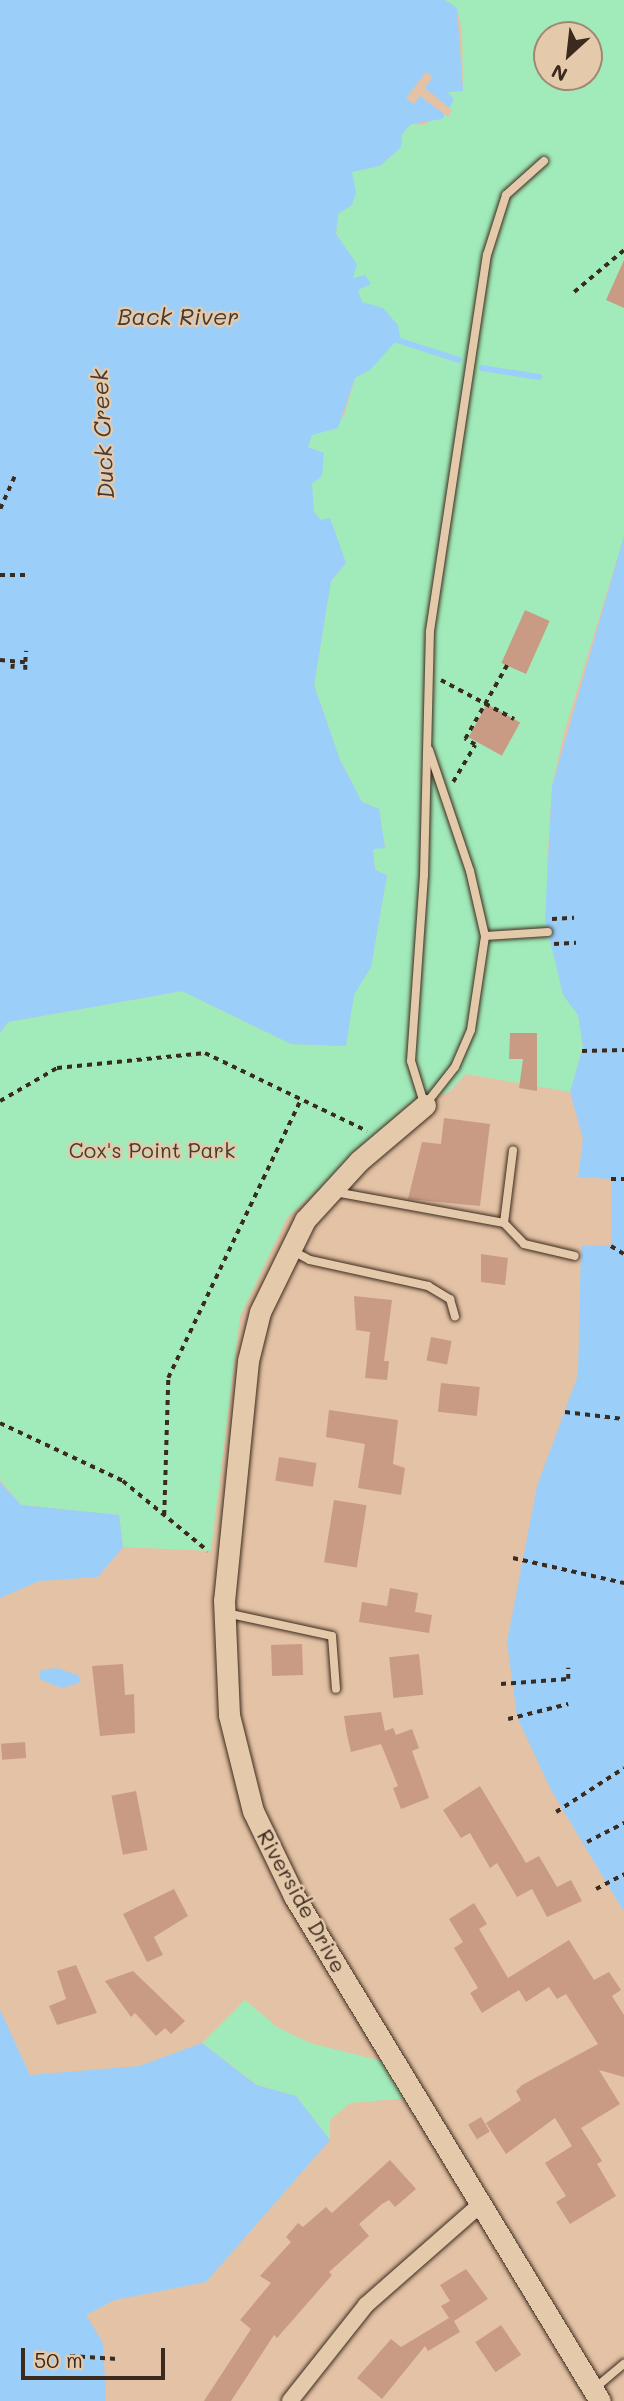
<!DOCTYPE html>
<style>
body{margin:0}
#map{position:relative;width:624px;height:2401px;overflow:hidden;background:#e4c2a5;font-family:Mali,sans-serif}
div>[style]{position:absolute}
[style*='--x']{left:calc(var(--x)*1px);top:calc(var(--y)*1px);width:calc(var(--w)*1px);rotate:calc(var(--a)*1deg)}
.green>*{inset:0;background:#a1ebba}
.water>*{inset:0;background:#9bcff9}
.pier>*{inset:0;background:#e4c2a5}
.stream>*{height:6px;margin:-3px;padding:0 3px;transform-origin:3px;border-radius:3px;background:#9bcff9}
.building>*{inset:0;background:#c99b84;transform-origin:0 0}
.path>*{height:3.5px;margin-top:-1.75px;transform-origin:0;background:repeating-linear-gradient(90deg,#3b2a1e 0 5px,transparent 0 10px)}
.roads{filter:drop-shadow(0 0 2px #3b2a1e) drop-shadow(0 0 2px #3b2a1e)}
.service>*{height:8px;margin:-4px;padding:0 4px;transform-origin:4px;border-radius:4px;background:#e4c9ab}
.minor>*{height:16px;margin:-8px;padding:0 8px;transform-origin:8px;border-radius:8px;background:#e4c9ab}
.tertiary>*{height:21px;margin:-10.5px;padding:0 10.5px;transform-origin:10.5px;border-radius:10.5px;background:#e4c9ab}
span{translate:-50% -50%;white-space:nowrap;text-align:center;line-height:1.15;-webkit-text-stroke:5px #e4c9ab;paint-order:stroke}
.park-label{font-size:21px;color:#453d2e}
.street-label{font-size:21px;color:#3b2a1e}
.water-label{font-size:23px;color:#453a34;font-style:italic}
.north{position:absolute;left:533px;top:21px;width:70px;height:70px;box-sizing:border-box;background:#e4c9ab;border:2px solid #a08973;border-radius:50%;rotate:207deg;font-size:19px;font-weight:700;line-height:28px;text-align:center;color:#3b2a1e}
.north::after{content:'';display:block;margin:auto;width:24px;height:32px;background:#3b2a1e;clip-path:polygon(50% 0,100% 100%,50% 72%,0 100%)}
.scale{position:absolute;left:21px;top:2348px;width:144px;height:32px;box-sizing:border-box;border:4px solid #3b2a1e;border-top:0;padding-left:9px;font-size:21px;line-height:24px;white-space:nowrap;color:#3b2a1e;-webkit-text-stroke:5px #e4c9ab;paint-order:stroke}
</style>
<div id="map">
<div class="green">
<i style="clip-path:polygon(evenodd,445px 0,624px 0,624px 536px,564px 733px,552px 786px,547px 867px,563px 995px,578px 1015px,583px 1047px,570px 1092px,466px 1074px,449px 1092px,409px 1104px,287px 1218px,240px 1317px,211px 1551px,123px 1547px,119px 1515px,21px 1505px,0 1480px,0 1033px,8px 1022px,182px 991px,291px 1044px,345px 1046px,354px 995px,371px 967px,387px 875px,375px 870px,373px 849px,385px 847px,379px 809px,362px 802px,340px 760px,314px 685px,331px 581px,346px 563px,330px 519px,321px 520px,314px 512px,308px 447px,312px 435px,344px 416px,355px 378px,370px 370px,358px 290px,370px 284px,353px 278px,356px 264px,336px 234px,338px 214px,352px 205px,352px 172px,380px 166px,401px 147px,402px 134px,411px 124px,424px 125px,434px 118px,448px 92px,463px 90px,462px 31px,457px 8px,445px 0,547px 35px,589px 35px,589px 77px,547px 77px,547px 35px)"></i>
<i style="clip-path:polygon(245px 2000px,277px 2027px,310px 2043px,386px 2062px,408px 2098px,350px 2103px,330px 2120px,330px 2140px,296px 2096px,257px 2085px,202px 2043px)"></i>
</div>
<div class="water">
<i style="clip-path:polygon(0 0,445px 0,457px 8px,463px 91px,448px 92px,454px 100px,442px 119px,411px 124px,402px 134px,401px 147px,380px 166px,352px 172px,356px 193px,352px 205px,338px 214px,336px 234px,357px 264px,353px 278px,365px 275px,371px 284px,358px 290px,362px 302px,383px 308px,398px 325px,400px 337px,370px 370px,355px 378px,338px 428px,312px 435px,308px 447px,324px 453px,322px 476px,312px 484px,314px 512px,321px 520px,330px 518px,346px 563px,331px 581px,314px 685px,340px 760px,362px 802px,379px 809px,385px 848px,373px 849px,375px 870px,387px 875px,371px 967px,354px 995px,346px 1046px,291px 1044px,182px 991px,8px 1022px,0 1033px)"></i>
<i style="clip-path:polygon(624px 536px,624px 1912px,551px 1790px,517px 1717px,507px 1642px,537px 1486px,578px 1375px,581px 1246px,611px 1245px,611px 1179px,578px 1177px,583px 1139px,570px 1092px,583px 1047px,578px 1015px,563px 995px,545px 919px,552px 786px)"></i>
<i style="clip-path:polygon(0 1482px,21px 1505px,119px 1515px,123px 1547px,98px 1577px,39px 1581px,0 1598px)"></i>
<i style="clip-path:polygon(56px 1668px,78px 1675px,81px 1682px,62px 1688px,39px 1679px,41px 1670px)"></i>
<i style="clip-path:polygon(0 2010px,30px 2075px,139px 2066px,202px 2043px,256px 2085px,296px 2096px,330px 2140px,206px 2282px,115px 2300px,86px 2315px,103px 2343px,106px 2401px,0 2401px)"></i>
</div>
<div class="pier">
<i style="clip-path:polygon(426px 72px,433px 77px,425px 88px,452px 110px,448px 117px,420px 96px,414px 104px,406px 98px)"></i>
</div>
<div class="stream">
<i style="--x:391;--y:338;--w:71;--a:17.9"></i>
<i style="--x:482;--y:368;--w:58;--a:9"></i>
</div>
<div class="building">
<i style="clip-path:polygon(624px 260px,624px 308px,606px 300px)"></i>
<i style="left:525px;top:610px;width:27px;height:58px;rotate:24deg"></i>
<i style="left:487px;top:704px;width:38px;height:38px;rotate:29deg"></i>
<i style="clip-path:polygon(510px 1033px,537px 1033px,537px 1091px,519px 1088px,523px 1059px,509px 1059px)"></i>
<i style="clip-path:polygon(444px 1118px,490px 1124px,480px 1206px,408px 1199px,422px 1142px,441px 1144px)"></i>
<i style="clip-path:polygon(481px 1254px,508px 1258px,505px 1285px,481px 1282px)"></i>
<i style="clip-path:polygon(354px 1296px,392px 1300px,384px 1361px,389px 1361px,387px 1380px,365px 1378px,370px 1332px,356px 1330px)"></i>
<i style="left:431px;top:1337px;width:21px;height:24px;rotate:11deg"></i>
<i style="left:441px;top:1383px;width:39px;height:29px;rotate:6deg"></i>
<i style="clip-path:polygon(329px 1410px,398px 1420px,393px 1464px,405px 1468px,401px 1495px,358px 1488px,365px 1444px,326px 1437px)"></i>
<i style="left:279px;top:1457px;width:38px;height:24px;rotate:9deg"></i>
<i style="left:334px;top:1500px;width:33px;height:63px;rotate:9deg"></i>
<i style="clip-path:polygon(390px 1588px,418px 1593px,415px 1612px,432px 1615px,429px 1633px,359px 1622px,362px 1602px,387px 1606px)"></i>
<i style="left:302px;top:1644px;width:31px;height:31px;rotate:88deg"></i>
<i style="left:419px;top:1654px;width:41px;height:30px;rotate:84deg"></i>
<i style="clip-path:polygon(123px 1664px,125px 1695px,134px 1694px,135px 1733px,100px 1736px,92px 1666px)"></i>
<i style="clip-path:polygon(381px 1712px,385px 1731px,393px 1728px,396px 1735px,412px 1729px,419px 1748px,412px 1751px,429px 1798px,401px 1809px,393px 1788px,398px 1786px,381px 1744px,351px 1752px,347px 1735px,344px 1716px)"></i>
<i style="left:25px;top:1742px;width:16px;height:24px;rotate:86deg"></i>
<i style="clip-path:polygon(480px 1786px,526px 1863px,539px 1856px,557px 1887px,571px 1880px,582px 1901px,547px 1917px,532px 1889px,517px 1897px,497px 1863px,490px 1868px,470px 1833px,461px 1838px,443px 1810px)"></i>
<i style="left:136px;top:1791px;width:60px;height:25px;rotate:79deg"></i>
<i style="clip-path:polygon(174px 1889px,188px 1916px,154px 1937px,163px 1955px,147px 1962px,123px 1914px)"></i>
<i style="clip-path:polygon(474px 1903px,487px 1924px,479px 1929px,508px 1978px,569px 1940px,594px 1980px,609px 1972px,621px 1990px,612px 1996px,624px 2015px,624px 2077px,599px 2070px,620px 2104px,581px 2128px,602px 2161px,597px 2164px,616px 2196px,570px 2224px,556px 2202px,566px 2196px,545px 2163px,572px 2146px,555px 2118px,506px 2154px,486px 2123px,521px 2100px,516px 2091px,522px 2085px,598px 2044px,566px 1994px,557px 1999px,549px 1987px,526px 2002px,519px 1990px,482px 2013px,470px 1993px,478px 1988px,454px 1948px,463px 1942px,449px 1919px)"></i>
<i style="clip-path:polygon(76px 1965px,97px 2013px,57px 2025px,49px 2006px,66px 1999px,57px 1971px)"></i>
<i style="clip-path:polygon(133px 1971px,185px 2021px,171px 2034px,165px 2028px,156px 2036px,135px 2013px,131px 2017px,105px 1981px)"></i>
<i style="left:481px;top:2117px;width:17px;height:15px;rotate:59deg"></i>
<i style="clip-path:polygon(390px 2160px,416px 2189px,395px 2207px,389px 2200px,382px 2204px,359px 2224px,369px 2236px,329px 2272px,332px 2275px,277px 2338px,274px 2335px,231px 2401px,204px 2401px,251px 2329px,240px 2320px,271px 2283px,260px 2276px,291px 2242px,286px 2237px,298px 2223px,303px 2227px,326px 2207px,332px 2213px)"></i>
<i style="clip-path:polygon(466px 2269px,488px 2299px,454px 2321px,460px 2332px,428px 2351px,425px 2346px,382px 2399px,357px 2378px,391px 2339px,401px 2347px,449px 2318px,441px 2306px,450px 2301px,440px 2285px)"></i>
<i style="left:501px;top:2325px;width:36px;height:31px;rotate:56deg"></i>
</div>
<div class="path">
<i style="--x:574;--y:292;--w:65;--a:-40"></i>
<i style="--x:0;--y:509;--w:36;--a:-66"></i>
<i style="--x:0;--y:575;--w:25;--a:0"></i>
<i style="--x:0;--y:660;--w:25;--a:5"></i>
<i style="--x:25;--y:662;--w:11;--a:-85"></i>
<i style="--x:12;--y:669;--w:8;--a:-83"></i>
<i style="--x:25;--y:670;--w:8;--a:-90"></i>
<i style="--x:441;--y:680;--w:83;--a:28.1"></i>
<i style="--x:453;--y:782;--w:43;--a:-59.3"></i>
<i style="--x:475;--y:745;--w:12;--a:-149"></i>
<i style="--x:465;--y:739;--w:85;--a:-60.4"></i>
<i style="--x:552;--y:919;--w:22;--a:-3"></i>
<i style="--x:554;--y:944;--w:22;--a:-3"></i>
<i style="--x:582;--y:1051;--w:42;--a:-1.4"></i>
<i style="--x:0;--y:1101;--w:66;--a:-30.1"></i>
<i style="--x:57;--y:1068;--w:149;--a:-5.8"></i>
<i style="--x:205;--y:1053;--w:180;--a:25.7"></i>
<i style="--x:611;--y:1179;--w:13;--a:0"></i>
<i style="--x:611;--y:1246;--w:15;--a:32"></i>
<i style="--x:565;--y:1412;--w:59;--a:6.8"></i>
<i style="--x:0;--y:1423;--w:136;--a:25.2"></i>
<i style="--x:123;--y:1481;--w:110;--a:39.5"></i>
<i style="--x:164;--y:1515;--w:137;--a:-88.3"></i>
<i style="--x:168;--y:1378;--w:309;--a:-64.5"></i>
<i style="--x:513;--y:1558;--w:114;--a:12.7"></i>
<i style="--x:501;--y:1684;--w:67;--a:-4.3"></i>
<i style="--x:568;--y:1679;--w:11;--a:-90"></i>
<i style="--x:508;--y:1719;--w:62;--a:-14"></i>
<i style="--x:556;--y:1812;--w:81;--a:-32.9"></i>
<i style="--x:587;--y:1842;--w:42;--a:-27.2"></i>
<i style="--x:596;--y:1889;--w:32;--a:-28"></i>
<i style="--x:70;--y:2356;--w:48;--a:3.6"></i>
</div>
<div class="roads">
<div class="service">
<i style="--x:485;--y:936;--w:63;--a:-3.6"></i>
<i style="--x:424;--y:1103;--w:44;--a:-107.2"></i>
<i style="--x:411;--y:1061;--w:186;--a:-86"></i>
<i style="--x:424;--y:875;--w:244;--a:-88.6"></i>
<i style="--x:430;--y:631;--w:380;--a:-81.4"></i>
<i style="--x:487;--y:255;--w:63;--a:-72.4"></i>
<i style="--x:506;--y:195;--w:51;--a:-41.8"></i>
<i style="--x:425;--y:1105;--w:48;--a:-51.7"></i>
<i style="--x:455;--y:1067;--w:40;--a:-66.6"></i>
<i style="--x:471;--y:1030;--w:95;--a:-81.5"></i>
<i style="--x:485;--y:936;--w:67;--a:-103"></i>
<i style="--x:470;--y:871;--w:128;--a:-108.7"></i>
<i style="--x:335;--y:1192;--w:172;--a:10.4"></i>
<i style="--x:504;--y:1223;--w:73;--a:-82.9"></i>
<i style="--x:504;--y:1223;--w:29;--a:46"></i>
<i style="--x:524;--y:1244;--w:52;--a:13.2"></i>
<i style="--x:291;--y:1250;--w:21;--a:28"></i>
<i style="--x:310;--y:1260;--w:121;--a:12.4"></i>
<i style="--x:428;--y:1286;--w:26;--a:31"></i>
<i style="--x:450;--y:1299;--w:18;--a:74"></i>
<i style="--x:226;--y:1613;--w:108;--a:12.2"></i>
<i style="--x:332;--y:1636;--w:53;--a:85.7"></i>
<i style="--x:595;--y:2388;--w:38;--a:-40"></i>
</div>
<div class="minor">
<i style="--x:290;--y:2401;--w:122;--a:-51.6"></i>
<i style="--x:366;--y:2305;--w:153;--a:-41.3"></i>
</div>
<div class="tertiary">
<i style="--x:425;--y:1105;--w:87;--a:139.7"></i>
<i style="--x:359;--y:1161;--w:80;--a:132.5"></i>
<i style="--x:305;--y:1220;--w:102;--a:116.1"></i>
<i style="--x:260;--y:1312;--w:50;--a:103.8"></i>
<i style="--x:248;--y:1361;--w:240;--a:95.7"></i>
<i style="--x:224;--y:1600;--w:115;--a:87.5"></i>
<i style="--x:229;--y:1715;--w:99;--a:76"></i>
<i style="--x:253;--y:1811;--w:94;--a:64.2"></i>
<i style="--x:294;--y:1896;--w:590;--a:58.79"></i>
</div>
</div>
<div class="park-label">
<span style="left:152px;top:1150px">Cox's Point Park</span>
</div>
<div class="street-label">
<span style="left:302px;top:1901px;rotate:61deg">Riverside Drive</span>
</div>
<div class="water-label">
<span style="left:178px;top:316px">Back River</span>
<span style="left:102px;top:434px;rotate:-93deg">Duck Creek</span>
</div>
<div class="north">N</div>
<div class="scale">50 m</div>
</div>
